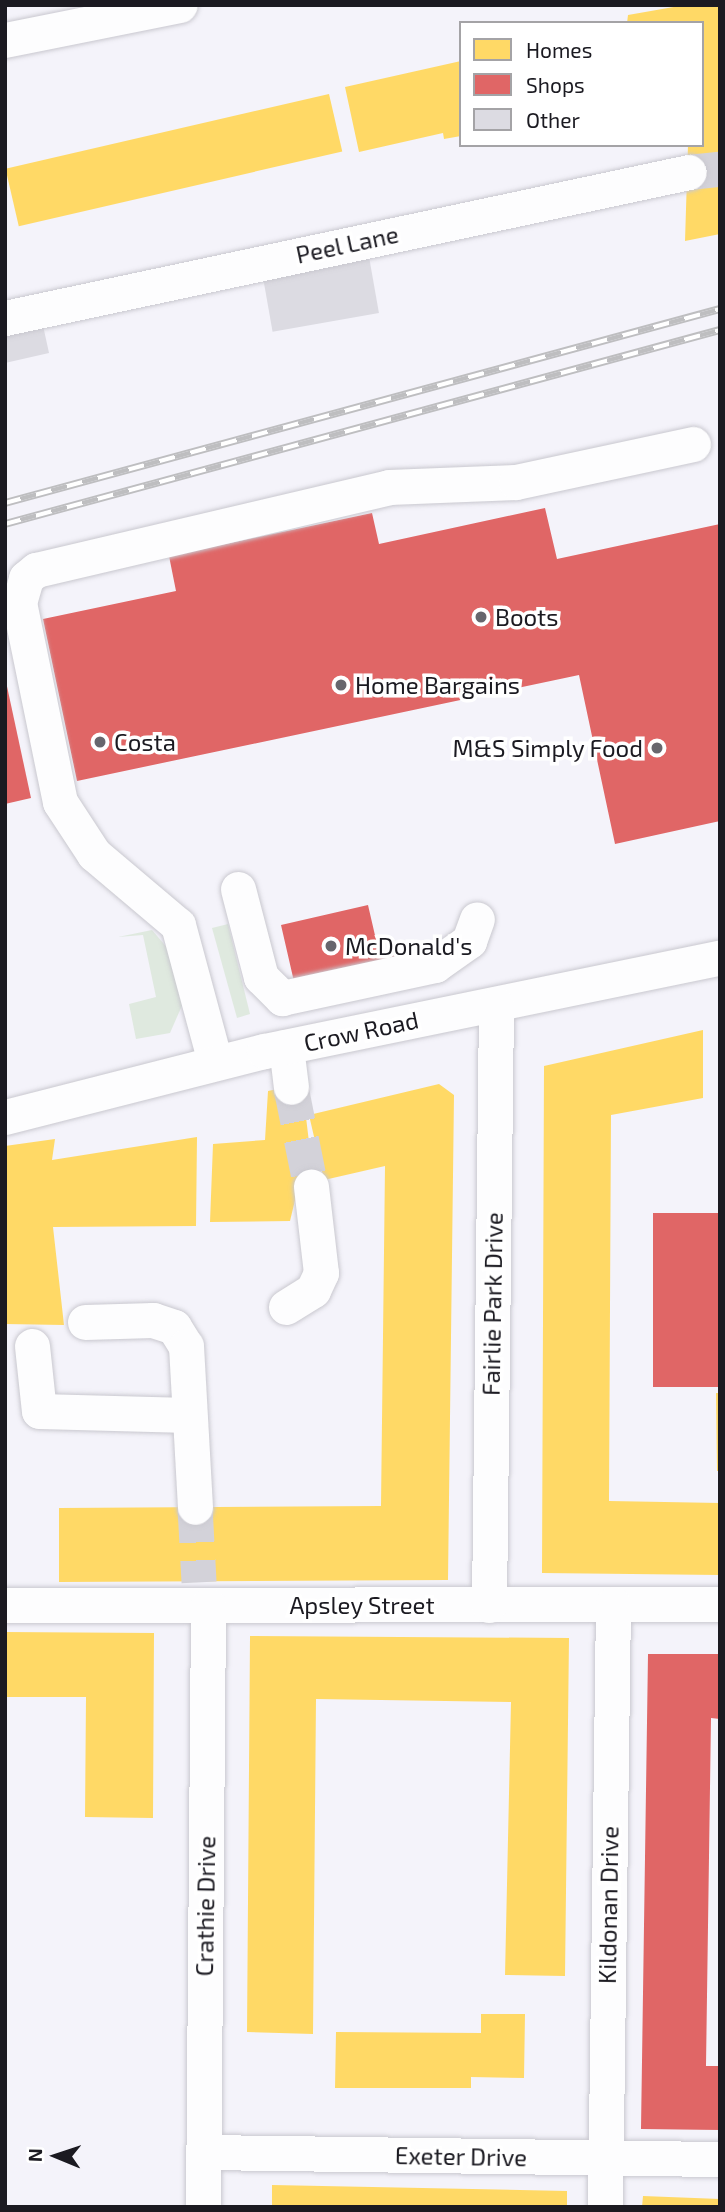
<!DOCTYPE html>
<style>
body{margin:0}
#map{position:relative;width:725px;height:2212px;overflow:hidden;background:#f4f3fa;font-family:"Exo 2",sans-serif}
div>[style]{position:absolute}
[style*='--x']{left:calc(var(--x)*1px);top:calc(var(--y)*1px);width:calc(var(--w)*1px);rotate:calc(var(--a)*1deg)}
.green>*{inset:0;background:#dfe9df}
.homes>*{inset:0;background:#ffd966;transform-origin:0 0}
.shops>*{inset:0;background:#e06666;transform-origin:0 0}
.building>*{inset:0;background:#dcdbe2;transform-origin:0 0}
.minor-tunnel>*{height:35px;margin-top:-17.5px;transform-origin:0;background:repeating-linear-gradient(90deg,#d3d2d9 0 35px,transparent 0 53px)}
.roads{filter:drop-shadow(0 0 2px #c9c8cf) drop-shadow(0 0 2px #c9c8cf)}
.minor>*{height:35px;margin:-17.5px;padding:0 17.5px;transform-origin:17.5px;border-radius:17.5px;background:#fdfdfe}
.rail>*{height:8px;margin-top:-4px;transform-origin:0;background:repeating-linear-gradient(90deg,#fff 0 16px,#bebec0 0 32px);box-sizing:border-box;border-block:2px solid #bebec0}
.dots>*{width:19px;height:19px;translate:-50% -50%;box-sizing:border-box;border:4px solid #fff;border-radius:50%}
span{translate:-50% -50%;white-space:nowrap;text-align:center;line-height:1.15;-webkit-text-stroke:7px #fff;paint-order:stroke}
.street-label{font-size:24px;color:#1b1a21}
.poi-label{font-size:24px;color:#1b1a21}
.left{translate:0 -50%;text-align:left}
.right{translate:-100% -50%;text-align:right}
.frame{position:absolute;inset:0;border:7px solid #1b1a21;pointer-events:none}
.legend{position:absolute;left:459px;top:21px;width:245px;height:126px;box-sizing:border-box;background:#fff;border:2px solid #a4a3a6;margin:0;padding:9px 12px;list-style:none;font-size:21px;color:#1b1a21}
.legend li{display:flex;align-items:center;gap:14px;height:35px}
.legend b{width:35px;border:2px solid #a4a3a6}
.north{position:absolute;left:21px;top:2121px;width:70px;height:70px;-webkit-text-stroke:5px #fff;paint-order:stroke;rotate:272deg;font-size:19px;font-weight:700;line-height:28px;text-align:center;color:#1b1a21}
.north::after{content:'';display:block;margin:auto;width:24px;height:32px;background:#1b1a21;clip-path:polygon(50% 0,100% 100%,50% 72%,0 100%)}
</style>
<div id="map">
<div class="green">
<i style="clip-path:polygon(228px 924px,250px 1014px,237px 1018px,212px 928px)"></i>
<i style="clip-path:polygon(152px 930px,169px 950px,184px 1001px,170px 1033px,136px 1039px,129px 1004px,156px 997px,143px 935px,118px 937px)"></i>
</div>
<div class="homes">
<i style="clip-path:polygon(685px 5px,720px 5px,720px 234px,685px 241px,688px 145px,702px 145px,702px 23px,627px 23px,628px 15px)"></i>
<i style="clip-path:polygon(461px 61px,461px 136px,444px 139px,443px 133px,359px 152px,345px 87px)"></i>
<i style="left:329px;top:94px;width:59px;height:332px;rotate:77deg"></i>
<i style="clip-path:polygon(703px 1030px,703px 1098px,611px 1115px,609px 1501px,720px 1503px,720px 1575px,542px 1573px,544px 1066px)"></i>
<i style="clip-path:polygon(302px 1084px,312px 1167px,303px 1167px,290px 1221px,210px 1222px,213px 1144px,265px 1140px,268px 1091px)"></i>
<i style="clip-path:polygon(439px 1084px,454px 1095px,448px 1580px,59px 1582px,59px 1508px,381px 1506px,385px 1166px,324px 1180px,309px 1115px)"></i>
<i style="clip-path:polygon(197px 1137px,196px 1226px,53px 1227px,64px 1325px,5px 1324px,5px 1146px,55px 1139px,52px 1160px)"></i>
<i style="clip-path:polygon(716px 1393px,720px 1393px,720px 1471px,717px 1471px)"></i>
<i style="clip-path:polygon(5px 1632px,154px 1633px,153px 1818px,85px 1817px,86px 1697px,5px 1697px)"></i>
<i style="clip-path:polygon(250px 1636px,569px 1638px,565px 1976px,505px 1975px,511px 1702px,316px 1699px,313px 2034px,247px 2032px)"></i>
<i style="clip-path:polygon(481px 2014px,525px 2014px,524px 2078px,471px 2077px,471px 2088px,335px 2088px,336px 2032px,481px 2033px)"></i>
<i style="clip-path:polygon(272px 2185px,567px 2191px,567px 2207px,272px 2207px)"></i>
<i style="clip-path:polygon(643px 2196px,720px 2199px,720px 2207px,642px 2207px)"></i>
</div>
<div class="shops">
<i style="clip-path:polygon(545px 508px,557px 559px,720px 524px,720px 821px,615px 844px,579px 675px,77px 781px,43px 619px,176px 591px,169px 556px,372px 513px,379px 544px)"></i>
<i style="clip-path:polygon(5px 677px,31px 798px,5px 804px)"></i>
<i style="clip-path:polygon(368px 905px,380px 957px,420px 948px,422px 958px,295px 986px,281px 925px)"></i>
<i style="left:653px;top:1213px;width:67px;height:174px"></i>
<i style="clip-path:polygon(648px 1654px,720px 1654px,720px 1719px,711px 1718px,706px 2066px,720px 2066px,720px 2130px,641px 2129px)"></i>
</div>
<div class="building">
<i style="left:368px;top:251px;width:63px;height:108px;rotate:80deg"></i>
<i style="clip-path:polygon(42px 321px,49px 353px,5px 363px,5px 329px)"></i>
</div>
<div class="minor-tunnel">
<i style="--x:689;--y:172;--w:31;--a:-6"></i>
<i style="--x:291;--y:1087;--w:102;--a:78.7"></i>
<i style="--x:195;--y:1507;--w:75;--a:86.9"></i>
</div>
<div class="roads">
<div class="minor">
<i style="--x:5;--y:40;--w:178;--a:-11.3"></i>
<i style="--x:5;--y:318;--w:699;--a:-12.05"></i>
<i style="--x:238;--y:889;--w:91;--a:75.4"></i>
<i style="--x:261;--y:977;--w:30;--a:45"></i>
<i style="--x:282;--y:998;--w:157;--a:-12.2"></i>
<i style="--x:435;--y:965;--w:42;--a:-35.2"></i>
<i style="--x:469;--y:941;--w:23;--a:-70"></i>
<i style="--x:286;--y:1047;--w:40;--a:82.9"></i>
<i style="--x:215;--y:1062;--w:142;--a:-105.1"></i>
<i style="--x:178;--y:925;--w:110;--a:-139.8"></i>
<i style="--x:94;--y:854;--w:62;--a:-123.2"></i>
<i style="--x:60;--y:802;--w:203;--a:-101.6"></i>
<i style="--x:19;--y:603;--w:26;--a:-74"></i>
<i style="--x:26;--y:578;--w:13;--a:-39"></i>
<i style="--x:36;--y:570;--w:363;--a:-13.2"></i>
<i style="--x:389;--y:487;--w:127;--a:-2.3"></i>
<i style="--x:516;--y:482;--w:181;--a:-12.1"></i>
<i style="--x:5;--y:1117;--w:267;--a:-14.3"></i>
<i style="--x:264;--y:1051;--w:466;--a:-11.6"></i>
<i style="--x:286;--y:1307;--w:32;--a:-32"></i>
<i style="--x:313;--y:1290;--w:19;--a:-65"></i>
<i style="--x:321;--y:1273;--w:87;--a:-96.6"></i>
<i style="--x:85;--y:1322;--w:68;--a:-1.7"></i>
<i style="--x:153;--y:1320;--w:22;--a:18"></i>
<i style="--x:174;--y:1327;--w:22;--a:58"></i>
<i style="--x:186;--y:1346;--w:161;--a:86.8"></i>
<i style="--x:32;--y:1346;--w:65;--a:83.9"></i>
<i style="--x:39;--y:1411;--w:150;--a:1.5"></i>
<i style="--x:5;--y:1605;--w:715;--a:-0.08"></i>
<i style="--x:489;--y:1605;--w:601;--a:-89.33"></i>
<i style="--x:203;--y:2152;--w:517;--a:0.78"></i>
<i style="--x:203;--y:2207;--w:602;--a:-89.52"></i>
<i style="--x:605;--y:2207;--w:603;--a:-89.24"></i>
</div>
</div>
<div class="rail">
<i style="--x:5;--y:503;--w:741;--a:-15.18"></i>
<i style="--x:5;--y:524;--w:741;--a:-15.18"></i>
</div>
<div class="dots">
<i style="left:481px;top:617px;background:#67666d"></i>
<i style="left:341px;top:685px;background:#67666d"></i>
<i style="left:100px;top:742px;background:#67666d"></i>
<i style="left:657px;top:748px;background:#67666d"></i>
<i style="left:331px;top:946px;background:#67666d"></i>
</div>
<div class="street-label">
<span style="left:347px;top:244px;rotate:-12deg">Peel Lane</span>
<span style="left:361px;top:1031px;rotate:-12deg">Crow Road</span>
<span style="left:492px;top:1304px;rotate:-89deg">Fairlie Park Drive</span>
<span style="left:362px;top:1605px">Apsley Street</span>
<span style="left:608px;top:1905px;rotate:-89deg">Kildonan Drive</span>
<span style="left:205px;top:1906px;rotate:-89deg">Crathie Drive</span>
<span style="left:461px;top:2156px;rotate:1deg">Exeter Drive</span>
</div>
<div class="poi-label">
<span class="left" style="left:495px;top:617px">Boots</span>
<span class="left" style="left:355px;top:685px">Home Bargains</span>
<span class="left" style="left:114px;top:742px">Costa</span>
<span class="right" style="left:643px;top:748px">M&amp;S Simply Food</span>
<span class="left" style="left:345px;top:946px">McDonald's</span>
</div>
<div class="frame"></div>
<ul class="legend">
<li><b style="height:19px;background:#ffd966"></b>Homes</li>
<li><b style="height:19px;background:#e06666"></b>Shops</li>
<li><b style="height:19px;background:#dcdbe2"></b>Other</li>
</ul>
<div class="north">N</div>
</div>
